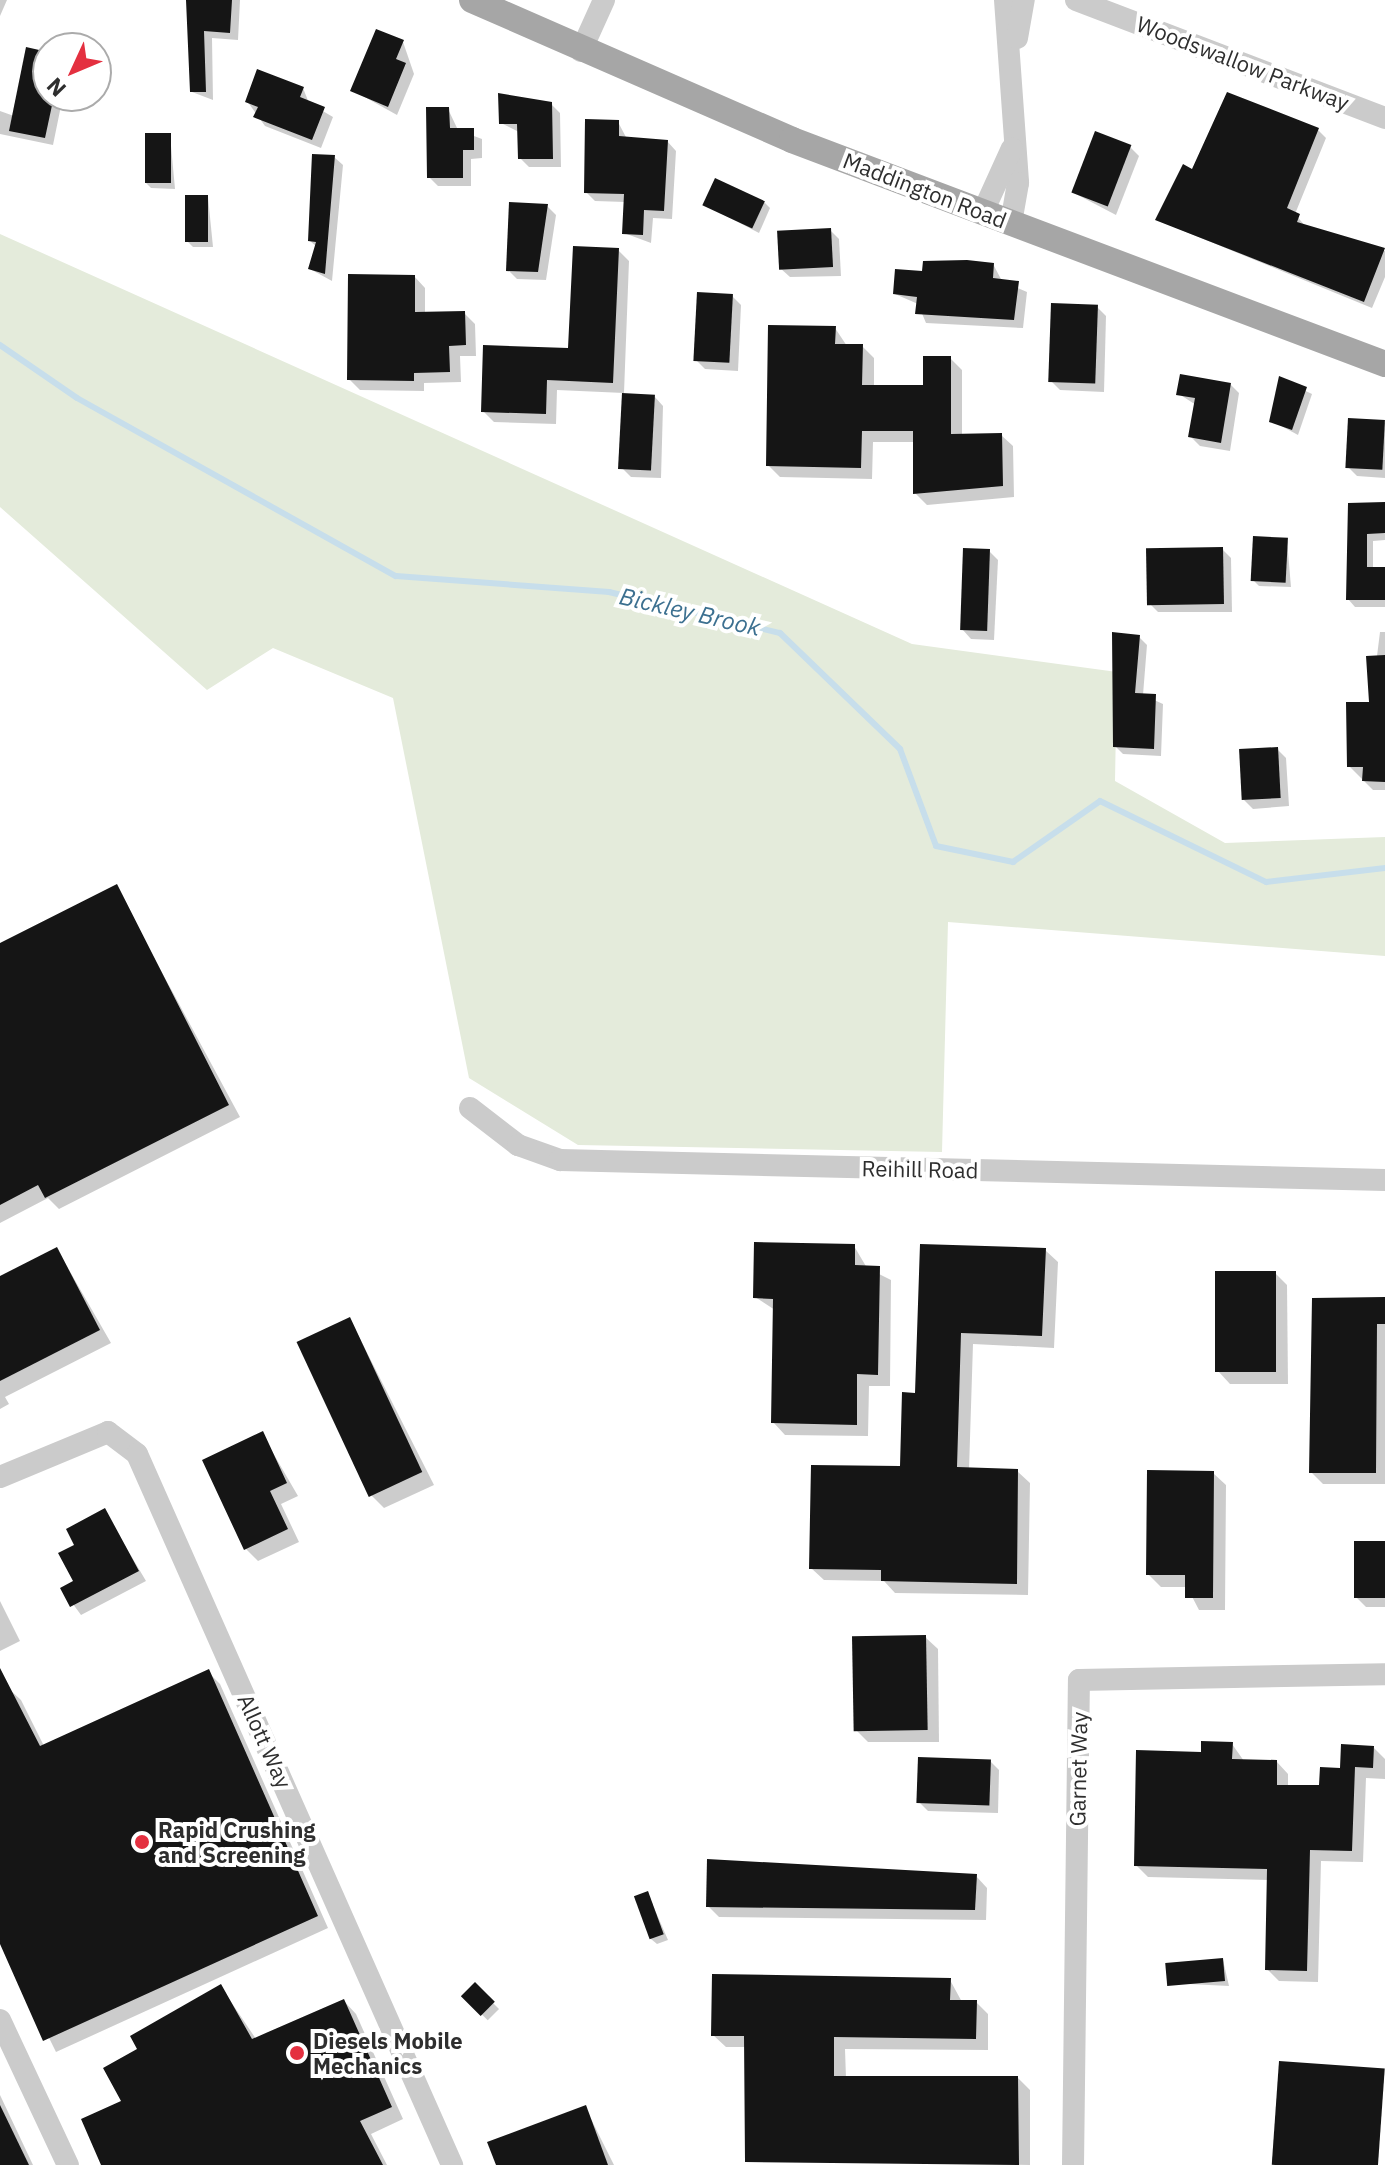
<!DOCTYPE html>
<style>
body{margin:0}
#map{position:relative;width:1385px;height:2165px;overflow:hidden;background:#fff;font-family:"IBM Plex Sans",sans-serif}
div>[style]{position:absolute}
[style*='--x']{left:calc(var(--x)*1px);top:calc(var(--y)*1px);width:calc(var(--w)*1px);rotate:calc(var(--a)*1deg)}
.green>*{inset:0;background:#e4ebdb}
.shadow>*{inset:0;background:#0003;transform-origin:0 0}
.stream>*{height:6px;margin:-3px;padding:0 3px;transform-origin:3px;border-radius:3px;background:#c7deeb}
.building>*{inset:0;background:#151515;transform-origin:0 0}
.minor>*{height:22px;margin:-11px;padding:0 11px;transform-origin:11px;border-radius:11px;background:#cbcbcb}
.major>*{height:26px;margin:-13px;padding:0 13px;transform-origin:13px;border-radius:13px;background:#a6a6a6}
.dots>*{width:22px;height:22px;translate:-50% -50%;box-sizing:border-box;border:4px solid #fff;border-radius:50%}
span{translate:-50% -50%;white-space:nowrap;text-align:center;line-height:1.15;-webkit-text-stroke:8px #fff;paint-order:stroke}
.street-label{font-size:22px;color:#2e2e2e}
.poi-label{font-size:22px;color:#2e2e2e;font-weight:700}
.left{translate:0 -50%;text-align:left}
.water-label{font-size:24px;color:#3c7090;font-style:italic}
.north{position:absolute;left:32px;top:32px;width:80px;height:80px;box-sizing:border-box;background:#fff;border:2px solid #ababab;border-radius:50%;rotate:226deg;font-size:22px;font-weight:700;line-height:32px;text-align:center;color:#2e2e2e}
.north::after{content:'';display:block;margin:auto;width:28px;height:36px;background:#e43040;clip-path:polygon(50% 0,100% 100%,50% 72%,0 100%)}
</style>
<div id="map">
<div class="green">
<i style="clip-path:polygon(0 234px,912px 644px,1117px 672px,1115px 781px,1225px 843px,1385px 837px,1385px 956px,948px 922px,942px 1152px,578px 1145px,469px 1078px,393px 698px,273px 648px,207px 690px,0 507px)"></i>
</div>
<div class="shadow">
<i style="clip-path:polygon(0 0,7px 0,0 16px)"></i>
<i style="clip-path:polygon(190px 0,240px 0,238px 40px,212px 38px,213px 100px,192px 92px)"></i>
<i style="clip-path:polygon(403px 42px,414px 74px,397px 115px,352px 90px)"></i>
<i style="clip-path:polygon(303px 88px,309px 103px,333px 117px,321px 148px,265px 126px,247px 101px)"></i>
<i style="clip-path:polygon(48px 96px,63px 96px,53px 145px,0 134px,0 111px,14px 116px)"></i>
<i style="clip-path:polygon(551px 104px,560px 113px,561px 167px,529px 167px,520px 158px,519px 132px,501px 123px)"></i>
<i style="clip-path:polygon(448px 109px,458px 130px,482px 139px,482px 158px,471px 159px,471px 186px,438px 186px,429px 177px)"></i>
<i style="clip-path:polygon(618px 122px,627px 139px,667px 141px,676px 151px,672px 219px,653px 218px,651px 243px,624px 233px,625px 202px,595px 201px,586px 192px)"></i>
<i style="clip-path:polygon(1318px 130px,1326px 138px,1295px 214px,1306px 227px,1385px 251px,1385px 277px,1372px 308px,1157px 220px,1193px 171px)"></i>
<i style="clip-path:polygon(170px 135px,175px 189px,151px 188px,145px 182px)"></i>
<i style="clip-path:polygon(1130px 147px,1139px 156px,1116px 215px,1074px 193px)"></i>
<i style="clip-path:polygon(334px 157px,343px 165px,332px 281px,310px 269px,317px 247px,310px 241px)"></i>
<i style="clip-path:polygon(208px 197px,213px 247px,193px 247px,187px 241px)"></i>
<i style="clip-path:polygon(764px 202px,770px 208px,759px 233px,705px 205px)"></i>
<i style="clip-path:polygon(547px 206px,556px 215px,546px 280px,517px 279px,508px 270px)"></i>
<i style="clip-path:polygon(830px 230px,839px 239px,841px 276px,790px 277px,780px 268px)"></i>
<i style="clip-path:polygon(618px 250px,629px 261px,624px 393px,557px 390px,556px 424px,494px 422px,483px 411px,570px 350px)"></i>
<i style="clip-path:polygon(993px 264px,1002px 281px,1027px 292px,1023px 328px,926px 323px,918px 304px,895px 294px,924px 273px)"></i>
<i style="clip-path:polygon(414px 276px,425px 288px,425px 314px,464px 313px,475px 324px,476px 356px,460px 356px,461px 382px,424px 383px,424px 391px,360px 390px,349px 379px)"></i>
<i style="clip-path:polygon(732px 296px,741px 305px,738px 371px,705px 369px,696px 360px)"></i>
<i style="clip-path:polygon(1097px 307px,1106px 316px,1104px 392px,1060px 390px,1051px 381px)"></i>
<i style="clip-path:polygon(835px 328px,847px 346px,862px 346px,874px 358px,874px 387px,925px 387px,950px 358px,962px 370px,962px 435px,1001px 435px,1013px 446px,1014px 497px,927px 505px,915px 493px,915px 442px,873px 442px,872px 479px,780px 477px,768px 465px)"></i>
<i style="clip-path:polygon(1280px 379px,1312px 394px,1298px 435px,1272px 421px)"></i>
<i style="clip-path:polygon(1230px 384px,1239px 393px,1230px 451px,1200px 446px,1191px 437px,1196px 405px,1179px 394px)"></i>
<i style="clip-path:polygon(654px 396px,663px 406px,661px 478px,631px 477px,622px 468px)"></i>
<i style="clip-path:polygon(1385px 422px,1385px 478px,1357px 476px,1348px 467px)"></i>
<i style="clip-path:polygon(1385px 504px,1385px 540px,1373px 541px,1373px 569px,1385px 569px,1385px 607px,1355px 607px,1348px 599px,1350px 505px)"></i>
<i style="clip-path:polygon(1287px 540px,1291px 587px,1259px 586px,1253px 580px)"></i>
<i style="clip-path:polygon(1222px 549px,1231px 558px,1232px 612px,1158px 612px,1149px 603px)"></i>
<i style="clip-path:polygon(989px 551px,998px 560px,994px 640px,971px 639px,962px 629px)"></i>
<i style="clip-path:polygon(1380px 632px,1385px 632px,1385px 790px,1373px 790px,1349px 766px,1371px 704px)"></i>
<i style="clip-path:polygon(1139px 637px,1147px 645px,1143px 695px,1163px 704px,1161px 756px,1123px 754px,1115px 746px)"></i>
<i style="clip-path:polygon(1277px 749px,1286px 758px,1289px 806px,1253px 809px,1244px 800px)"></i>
<i style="clip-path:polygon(116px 887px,240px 1117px,59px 1209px,48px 1198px,0 1223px,0 946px)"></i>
<i style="clip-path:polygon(854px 1246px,867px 1268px,891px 1280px,890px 1386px,869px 1386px,868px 1436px,785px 1435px,773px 1422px,775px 1310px,755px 1297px)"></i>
<i style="clip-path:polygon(922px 1246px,1045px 1250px,1058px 1262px,1054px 1348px,973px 1344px,969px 1470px,1017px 1471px,1030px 1483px,1028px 1595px,895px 1593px,884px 1581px,824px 1580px,811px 1568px,902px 1468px,917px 1395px)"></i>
<i style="clip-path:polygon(57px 1249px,111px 1343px,5px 1397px,9px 1404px,0 1409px,0 1278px)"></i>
<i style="clip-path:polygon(1275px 1273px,1287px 1285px,1288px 1384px,1230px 1384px,1218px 1371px)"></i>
<i style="clip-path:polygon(1385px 1299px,1385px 1484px,1323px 1484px,1311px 1472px)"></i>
<i style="clip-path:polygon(350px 1319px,434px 1485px,384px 1508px,372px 1496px)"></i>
<i style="clip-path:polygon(262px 1434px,298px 1496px,281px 1504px,299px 1542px,258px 1561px,246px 1549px)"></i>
<i style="clip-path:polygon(1213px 1473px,1226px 1485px,1225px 1610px,1199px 1610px,1187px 1587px,1161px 1587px,1148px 1574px)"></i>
<i style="clip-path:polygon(104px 1510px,146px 1581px,81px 1615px,62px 1589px,76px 1582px,77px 1546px)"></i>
<i style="clip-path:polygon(1385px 1543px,1385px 1607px,1366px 1607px,1357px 1598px)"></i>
<i style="clip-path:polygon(0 1601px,20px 1641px,0 1651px)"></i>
<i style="clip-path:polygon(925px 1637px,938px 1649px,939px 1742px,868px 1742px,856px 1730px)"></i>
<i style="clip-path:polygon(208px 1672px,220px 1684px,328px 1928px,56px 2052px,0 1939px,0 1692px,8px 1688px,21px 1700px,44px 1746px)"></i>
<i style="clip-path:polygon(1232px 1744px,1244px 1761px,1277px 1762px,1288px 1774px,1288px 1787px,1321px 1787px,1374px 1748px,1385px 1759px,1385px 1779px,1366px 1778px,1363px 1862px,1321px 1861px,1318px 1982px,1279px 1981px,1267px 1969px,1269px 1880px,1148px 1877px,1136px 1865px,1203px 1754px)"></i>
<i style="clip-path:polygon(990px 1761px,999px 1770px,998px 1813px,928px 1811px,919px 1802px)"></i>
<i style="clip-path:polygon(976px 1876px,987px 1888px,986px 1920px,719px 1917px,708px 1906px)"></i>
<i style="clip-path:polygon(648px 1894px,668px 1940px,657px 1944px,651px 1939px)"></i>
<i style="clip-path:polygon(1223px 1960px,1229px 1986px,1168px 1983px)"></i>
<i style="clip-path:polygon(950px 1980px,962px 2002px,976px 2002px,988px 2014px,988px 2050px,845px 2049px,846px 2078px,1018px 2078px,1030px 2090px,1030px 2165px,747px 2161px,746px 2047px,726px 2047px,713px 2035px)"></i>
<i style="left:475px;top:1985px;width:34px;height:16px;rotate:45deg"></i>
<i style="clip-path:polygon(221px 1987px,256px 2039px,344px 2001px,356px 2014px,403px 2119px,371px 2134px,387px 2165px,103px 2165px,140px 2050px)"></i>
<i style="clip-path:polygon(0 2095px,33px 2165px,0 2165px)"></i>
<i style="clip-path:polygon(585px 2107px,614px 2165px,498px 2165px)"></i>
</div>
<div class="stream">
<i style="--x:0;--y:345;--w:93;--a:34.5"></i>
<i style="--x:77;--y:398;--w:365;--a:29.2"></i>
<i style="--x:396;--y:576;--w:214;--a:4.3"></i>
<i style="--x:609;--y:592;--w:176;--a:13.5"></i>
<i style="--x:780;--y:633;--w:167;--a:44"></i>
<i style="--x:900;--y:749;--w:103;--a:69.6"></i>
<i style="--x:936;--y:846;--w:79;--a:11.7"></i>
<i style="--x:1013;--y:862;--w:106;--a:-35"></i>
<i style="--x:1100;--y:801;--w:185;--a:26"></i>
<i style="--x:1266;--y:882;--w:120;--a:-6.7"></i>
</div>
<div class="building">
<i style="clip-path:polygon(186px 0,232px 0,230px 33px,204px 31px,206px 92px,190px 92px)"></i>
<i style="clip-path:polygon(376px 29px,404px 40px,396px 59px,406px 63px,388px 107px,350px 91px)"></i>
<i style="clip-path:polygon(26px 47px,48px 52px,54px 96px,45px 138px,9px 131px)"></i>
<i style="clip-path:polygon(257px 69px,304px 87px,300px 97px,325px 107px,312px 140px,253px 117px,258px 107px,245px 102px)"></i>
<i style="clip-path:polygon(1227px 92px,1319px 128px,1287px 208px,1300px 214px,1297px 222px,1385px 248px,1364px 302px,1155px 220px,1183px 164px,1192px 169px)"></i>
<i style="clip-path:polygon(498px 93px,552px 102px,553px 159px,518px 159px,517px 124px,499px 124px)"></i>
<i style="clip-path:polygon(426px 107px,449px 107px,450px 128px,474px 128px,474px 150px,463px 150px,463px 178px,427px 178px)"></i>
<i style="clip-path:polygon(585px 119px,619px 120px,619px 136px,668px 140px,664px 211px,644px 210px,643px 235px,622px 234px,624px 194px,584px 193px)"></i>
<i style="left:1095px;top:131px;width:39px;height:66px;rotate:21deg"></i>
<i style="left:145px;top:133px;width:26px;height:50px"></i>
<i style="clip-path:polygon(312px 154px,335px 155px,325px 274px,308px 269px,316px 242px,308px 241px)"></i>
<i style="left:715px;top:178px;width:55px;height:30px;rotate:25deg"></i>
<i style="left:185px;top:195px;width:23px;height:47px"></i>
<i style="clip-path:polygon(509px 202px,548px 204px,538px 272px,506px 271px)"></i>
<i style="left:831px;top:228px;width:39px;height:54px;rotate:87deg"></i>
<i style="clip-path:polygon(573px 246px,619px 248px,613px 383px,547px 380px,546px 414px,481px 412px,483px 345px,568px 348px)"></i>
<i style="clip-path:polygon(967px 260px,994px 263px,993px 278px,1019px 281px,1014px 320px,915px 314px,917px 297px,893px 294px,895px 269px,922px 271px,923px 261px)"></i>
<i style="clip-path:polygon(348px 274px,415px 275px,415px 312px,465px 311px,466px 345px,449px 346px,450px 372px,414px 373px,414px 381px,347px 380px)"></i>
<i style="left:697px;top:292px;width:36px;height:69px;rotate:3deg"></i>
<i style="left:1051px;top:303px;width:47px;height:79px;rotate:2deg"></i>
<i style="clip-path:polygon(768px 325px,836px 326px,835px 344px,863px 344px,862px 385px,923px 385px,923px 356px,951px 356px,951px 434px,1002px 433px,1003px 486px,913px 494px,913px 431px,862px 431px,861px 468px,766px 466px)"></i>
<i style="clip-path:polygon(1180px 374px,1231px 383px,1221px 443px,1188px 437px,1195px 398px,1176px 395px)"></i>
<i style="clip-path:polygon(1279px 376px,1307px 387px,1292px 430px,1269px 422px)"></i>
<i style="left:622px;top:393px;width:33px;height:76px;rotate:3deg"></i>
<i style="left:1348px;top:418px;width:37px;height:50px;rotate:3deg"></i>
<i style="clip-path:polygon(1385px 502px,1385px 533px,1367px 534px,1367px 567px,1385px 567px,1385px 600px,1346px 600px,1348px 503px)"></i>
<i style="left:1253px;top:536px;width:35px;height:45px;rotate:3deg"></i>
<i style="left:1223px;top:547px;width:57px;height:77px;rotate:89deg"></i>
<i style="left:963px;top:548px;width:27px;height:82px;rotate:2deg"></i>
<i style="clip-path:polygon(1112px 632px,1140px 635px,1135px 693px,1156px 694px,1154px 749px,1113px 747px)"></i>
<i style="clip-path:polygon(1385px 655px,1385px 782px,1362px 781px,1363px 767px,1347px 767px,1346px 702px,1369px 702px,1366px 656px)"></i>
<i style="left:1278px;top:747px;width:51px;height:39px;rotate:87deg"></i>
<i style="clip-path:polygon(117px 884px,229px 1105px,45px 1198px,38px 1185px,0 1205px,0 943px)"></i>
<i style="clip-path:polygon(754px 1242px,855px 1244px,855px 1265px,880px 1266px,878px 1375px,857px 1374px,857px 1425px,771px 1423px,773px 1299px,753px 1298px)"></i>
<i style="clip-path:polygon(920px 1244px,1046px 1248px,1042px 1336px,961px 1333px,957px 1467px,1018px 1469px,1017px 1584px,881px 1581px,881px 1570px,809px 1569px,811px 1465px,900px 1466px,902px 1392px,915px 1393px)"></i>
<i style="clip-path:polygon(57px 1247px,100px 1330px,0 1381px,0 1276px)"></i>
<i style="left:1215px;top:1271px;width:61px;height:101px"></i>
<i style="clip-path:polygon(1385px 1297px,1385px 1324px,1377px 1324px,1376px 1473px,1309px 1473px,1312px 1298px)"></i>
<i style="left:350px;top:1317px;width:171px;height:59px;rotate:65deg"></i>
<i style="clip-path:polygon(263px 1431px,287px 1483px,270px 1491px,288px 1529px,244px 1550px,202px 1460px)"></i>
<i style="clip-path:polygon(1147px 1470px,1214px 1471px,1213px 1598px,1185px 1598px,1185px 1575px,1146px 1575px)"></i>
<i style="clip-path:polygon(105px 1508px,139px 1571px,70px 1607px,60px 1588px,73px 1581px,58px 1553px,74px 1545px,66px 1529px)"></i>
<i style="left:1385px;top:1541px;width:57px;height:31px;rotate:90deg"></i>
<i style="left:926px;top:1635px;width:95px;height:74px;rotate:89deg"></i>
<i style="clip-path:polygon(0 1668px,40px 1746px,209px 1669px,318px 1916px,43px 2041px,0 1944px)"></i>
<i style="clip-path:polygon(1201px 1741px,1233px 1742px,1232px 1759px,1277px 1760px,1277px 1785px,1319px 1785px,1320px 1767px,1340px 1768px,1341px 1744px,1374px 1746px,1373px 1768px,1355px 1767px,1352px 1851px,1310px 1850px,1307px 1971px,1265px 1970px,1267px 1869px,1134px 1866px,1136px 1750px,1201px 1752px)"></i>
<i style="left:918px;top:1757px;width:73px;height:46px;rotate:2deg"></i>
<i style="clip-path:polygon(707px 1859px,977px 1874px,975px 1910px,706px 1907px)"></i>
<i style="left:648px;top:1891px;width:46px;height:15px;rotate:70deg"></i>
<i style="left:1223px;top:1958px;width:23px;height:58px;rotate:85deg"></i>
<i style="clip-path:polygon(712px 1974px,951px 1978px,950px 2000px,977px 2000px,976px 2039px,834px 2037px,834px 2076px,1018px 2076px,1019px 2165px,745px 2162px,744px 2036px,711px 2036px)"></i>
<i style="left:475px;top:1982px;width:28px;height:20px;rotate:45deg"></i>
<i style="clip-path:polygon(221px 1984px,252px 2039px,344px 1999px,392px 2107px,360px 2121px,383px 2165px,101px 2165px,81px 2119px,121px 2101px,103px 2068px,137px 2049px,130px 2036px)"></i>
<i style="left:1279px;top:2061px;width:106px;height:104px;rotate:4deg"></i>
<i style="clip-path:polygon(0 2105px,29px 2165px,0 2165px)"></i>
<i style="clip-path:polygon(586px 2105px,608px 2165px,496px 2165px,487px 2142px)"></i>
</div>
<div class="minor">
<i style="--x:1005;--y:0;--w:183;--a:85.9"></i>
<i style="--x:1018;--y:183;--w:41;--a:99.9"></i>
<i style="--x:1076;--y:0;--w:331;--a:20.9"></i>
<i style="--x:1017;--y:38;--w:39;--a:-80"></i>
<i style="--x:581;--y:51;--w:56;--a:-65.7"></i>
<i style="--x:983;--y:212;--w:70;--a:-65.6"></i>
<i style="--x:470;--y:1108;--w:61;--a:37.6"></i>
<i style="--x:518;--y:1145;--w:45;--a:19.7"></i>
<i style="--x:560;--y:1160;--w:825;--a:1.39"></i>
<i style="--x:0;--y:1477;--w:117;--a:-22.6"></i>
<i style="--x:108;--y:1432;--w:36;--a:37"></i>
<i style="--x:137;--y:1454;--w:778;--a:66.1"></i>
<i style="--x:0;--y:2020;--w:160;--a:64.9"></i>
<i style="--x:1073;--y:2165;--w:485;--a:-89.3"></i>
<i style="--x:1079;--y:1680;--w:306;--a:-1.1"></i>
</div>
<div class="major">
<i style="--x:472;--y:0;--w:349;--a:23.6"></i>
<i style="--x:792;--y:140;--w:634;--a:20.69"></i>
</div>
<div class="dots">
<i style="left:142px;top:1842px;background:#e43040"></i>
<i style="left:297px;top:2053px;background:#e43040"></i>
</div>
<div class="street-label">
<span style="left:1243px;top:63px;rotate:21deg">Woodswallow Parkway</span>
<span style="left:925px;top:190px;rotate:21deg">Maddington Road</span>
<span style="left:920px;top:1169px;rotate:1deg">Reihill Road</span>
<span style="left:265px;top:1741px;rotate:66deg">Allott Way</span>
<span style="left:1078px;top:1769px;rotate:-89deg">Garnet Way</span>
</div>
<div class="poi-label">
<span class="left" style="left:158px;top:1842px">Rapid Crushing<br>and Screening</span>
<span class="left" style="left:313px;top:2053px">Diesels Mobile<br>Mechanics</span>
</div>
<div class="water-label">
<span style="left:690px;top:612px;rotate:13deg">Bickley Brook</span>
</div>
<div class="north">N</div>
</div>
